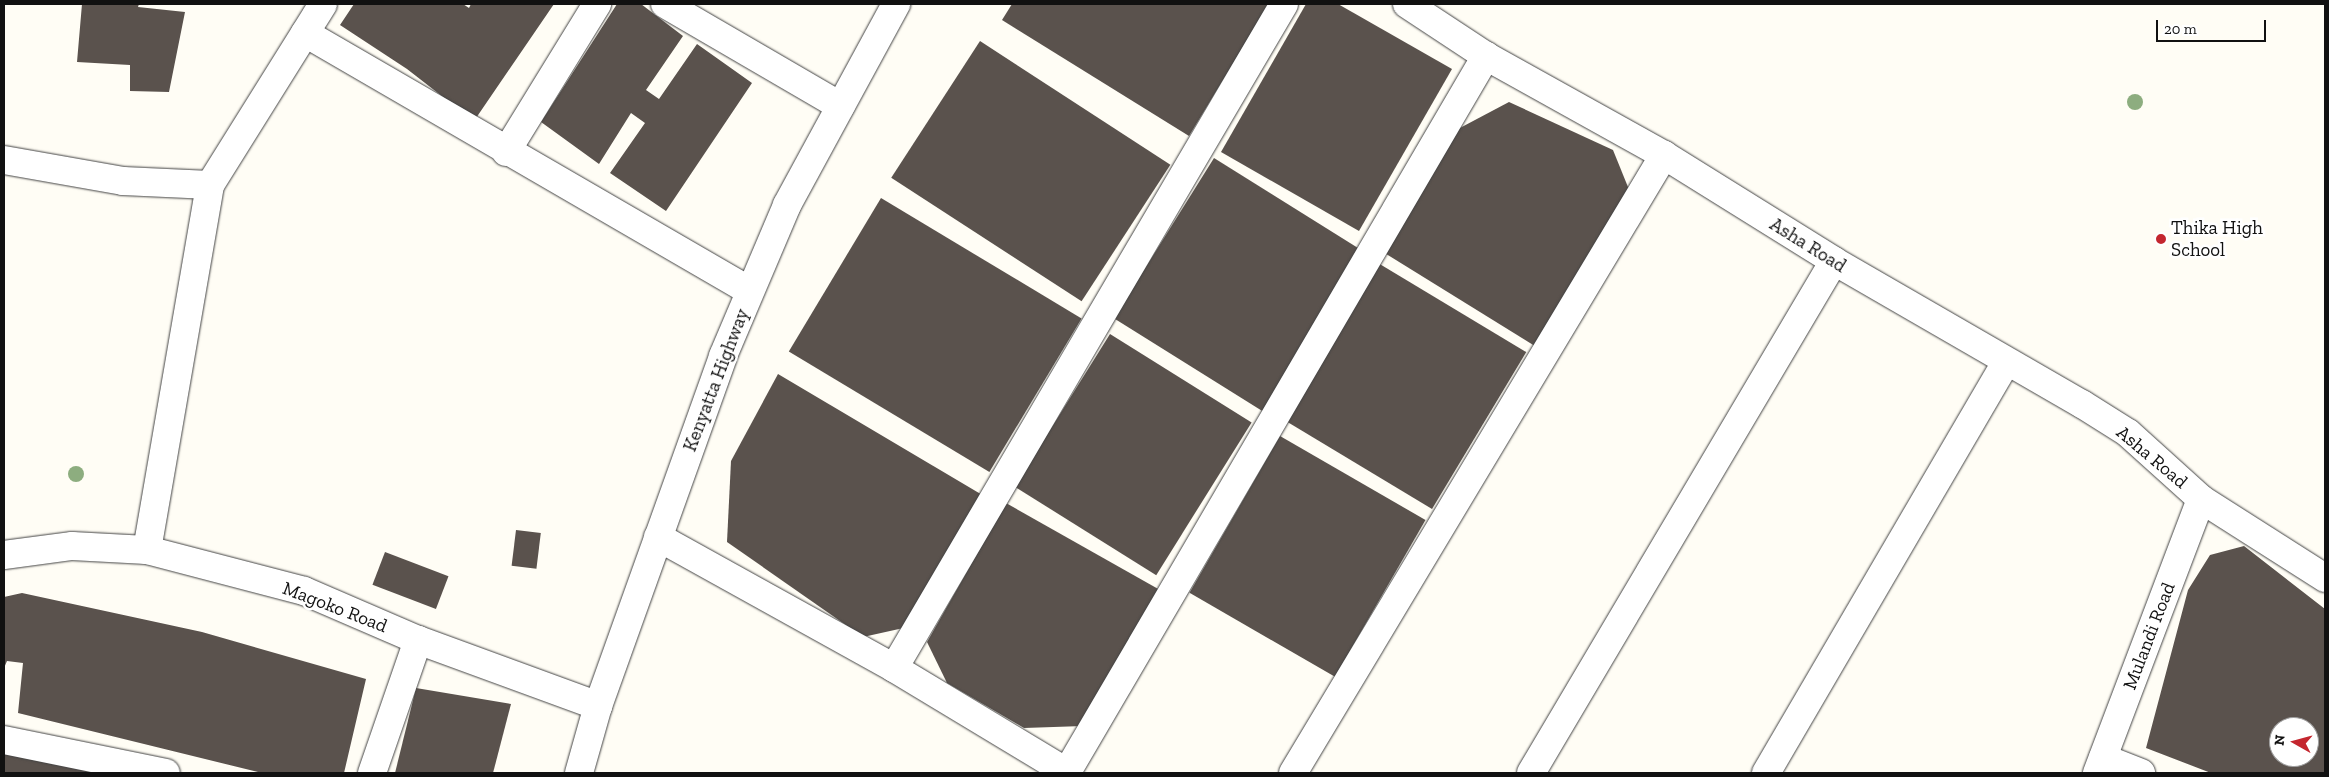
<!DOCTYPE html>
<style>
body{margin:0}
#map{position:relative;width:2329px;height:777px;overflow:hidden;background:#fffdf5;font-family:"Zilla Slab",serif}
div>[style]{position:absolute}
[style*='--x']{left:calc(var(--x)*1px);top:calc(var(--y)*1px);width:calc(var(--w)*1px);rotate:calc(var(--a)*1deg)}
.building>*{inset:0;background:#5a524d;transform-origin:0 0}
.roads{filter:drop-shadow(0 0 1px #444) drop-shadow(0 0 1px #444)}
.street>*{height:28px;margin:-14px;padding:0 14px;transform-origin:14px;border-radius:14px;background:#fff}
.trees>*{width:16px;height:16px;margin:-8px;border-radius:50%;background:#8dad7f}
.dots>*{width:14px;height:14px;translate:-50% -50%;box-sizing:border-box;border:2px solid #fff;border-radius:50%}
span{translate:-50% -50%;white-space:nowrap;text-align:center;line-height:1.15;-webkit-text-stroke:5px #fff;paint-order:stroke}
.poi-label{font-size:19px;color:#111}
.left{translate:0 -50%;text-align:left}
.street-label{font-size:19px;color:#111}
.frame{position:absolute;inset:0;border:5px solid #111;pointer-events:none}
.north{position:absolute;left:2269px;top:717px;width:50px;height:50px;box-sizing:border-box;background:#fff;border:1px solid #a0a0a0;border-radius:50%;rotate:277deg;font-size:14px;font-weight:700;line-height:20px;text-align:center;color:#111}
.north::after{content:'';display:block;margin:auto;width:18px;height:22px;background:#c4262e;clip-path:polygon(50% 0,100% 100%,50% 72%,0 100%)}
.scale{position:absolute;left:2156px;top:20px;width:110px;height:22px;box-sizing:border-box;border:2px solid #111;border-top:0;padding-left:6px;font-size:15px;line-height:18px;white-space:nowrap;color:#111;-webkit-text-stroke:4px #fff;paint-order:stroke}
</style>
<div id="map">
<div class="building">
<i style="clip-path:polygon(82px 4px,139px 4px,138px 7px,185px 12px,169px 92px,130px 91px,130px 65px,77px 62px)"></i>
<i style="clip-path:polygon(354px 4px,463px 4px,469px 8px,471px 4px,554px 4px,474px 121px,407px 69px,340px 25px)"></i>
<i style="clip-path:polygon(617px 4px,641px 4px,683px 36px,646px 90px,659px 99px,697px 44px,752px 83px,666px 211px,610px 173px,645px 123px,631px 113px,599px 164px,541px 122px)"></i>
<i style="clip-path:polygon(1012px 4px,1269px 4px,1189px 136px,1002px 20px)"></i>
<i style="clip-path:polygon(1306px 4px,1338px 4px,1452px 69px,1359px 231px,1221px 152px)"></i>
<i style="left:980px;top:41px;width:227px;height:163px;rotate:33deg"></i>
<i style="clip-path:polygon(1509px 102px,1613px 150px,1630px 192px,1538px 348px,1383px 252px,1458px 129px)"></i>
<i style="left:1214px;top:158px;width:175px;height:189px;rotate:32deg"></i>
<i style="left:881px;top:198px;width:234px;height:179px;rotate:31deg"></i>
<i style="left:1378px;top:263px;width:173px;height:183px;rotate:31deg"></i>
<i style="left:1110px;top:334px;width:167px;height:180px;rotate:32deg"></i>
<i style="clip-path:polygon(778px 374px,984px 496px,908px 627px,863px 637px,727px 542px,731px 461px)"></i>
<i style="left:1280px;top:436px;width:168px;height:181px;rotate:30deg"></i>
<i style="clip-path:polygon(1006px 503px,1160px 590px,1083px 726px,1024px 728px,947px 683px,927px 642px)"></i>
<i style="left:516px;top:530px;width:25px;height:36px;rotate:7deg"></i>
<i style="clip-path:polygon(evenodd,2244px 546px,2325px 609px,2325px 773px,2211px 773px,2146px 748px,2188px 590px,2210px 555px,2244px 546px,2279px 727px,2309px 727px,2309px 757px,2279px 757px,2279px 727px)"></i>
<i style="left:385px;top:552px;width:68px;height:35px;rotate:21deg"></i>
<i style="clip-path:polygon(22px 593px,202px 632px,366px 679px,344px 773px,262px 773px,18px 713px,23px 663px,7px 661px,4px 668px,4px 597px)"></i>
<i style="clip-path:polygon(416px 688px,511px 704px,493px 773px,395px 773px)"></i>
<i style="clip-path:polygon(4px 749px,123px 773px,4px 773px)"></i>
</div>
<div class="roads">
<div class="street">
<i style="--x:665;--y:4;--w:203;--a:30.2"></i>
<i style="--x:1407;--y:4;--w:95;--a:33.4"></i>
<i style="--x:1486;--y:56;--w:204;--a:29.1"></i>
<i style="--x:1664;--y:155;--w:200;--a:31.9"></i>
<i style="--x:1834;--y:261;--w:286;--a:30"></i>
<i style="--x:2082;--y:404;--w:54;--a:32.2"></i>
<i style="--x:2128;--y:433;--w:98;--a:42.1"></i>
<i style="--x:2201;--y:499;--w:147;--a:32.5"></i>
<i style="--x:305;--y:33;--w:514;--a:30.1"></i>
<i style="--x:506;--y:152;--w:174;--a:-58.4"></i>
<i style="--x:4;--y:160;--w:121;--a:10"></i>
<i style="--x:123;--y:181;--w:87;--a:2.6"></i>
<i style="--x:210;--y:185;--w:213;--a:-58"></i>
<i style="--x:658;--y:537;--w:270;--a:29"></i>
<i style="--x:894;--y:668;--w:203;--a:31.1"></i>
<i style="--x:147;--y:550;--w:370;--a:-80.2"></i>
<i style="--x:4;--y:555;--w:69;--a:-7.5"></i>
<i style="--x:72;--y:546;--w:75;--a:3.1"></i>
<i style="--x:147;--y:550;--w:162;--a:14.6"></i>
<i style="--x:304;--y:591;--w:124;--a:23.3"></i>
<i style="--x:418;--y:640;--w:192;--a:20.1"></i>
<i style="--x:894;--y:668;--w:770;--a:-59.57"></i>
<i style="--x:4;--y:740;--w:165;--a:11.5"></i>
<i style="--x:2103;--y:758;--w:41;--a:21.5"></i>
<i style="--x:1067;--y:772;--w:830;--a:-59.66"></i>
<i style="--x:372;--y:773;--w:141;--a:-70.9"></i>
<i style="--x:579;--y:773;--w:70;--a:-74.2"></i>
<i style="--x:598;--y:706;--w:372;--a:-70.3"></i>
<i style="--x:723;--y:356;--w:164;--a:-67"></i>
<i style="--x:787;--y:205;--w:229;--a:-61.5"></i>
<i style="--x:1293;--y:773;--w:721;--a:-59.02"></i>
<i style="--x:1531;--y:773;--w:595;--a:-59.38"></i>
<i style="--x:1766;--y:773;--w:475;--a:-59.7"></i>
<i style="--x:2097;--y:773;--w:293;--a:-69.2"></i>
</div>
</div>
<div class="trees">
<i style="left:2135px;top:102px"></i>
<i style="left:76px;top:474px"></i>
</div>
<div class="dots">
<i style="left:2161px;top:239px;background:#c4262e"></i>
</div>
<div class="poi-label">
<span class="left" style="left:2171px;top:239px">Thika High<br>School</span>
</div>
<div class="street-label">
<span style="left:1808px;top:245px;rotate:32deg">Asha Road</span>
<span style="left:716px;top:380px;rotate:-69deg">Kenyatta Highway</span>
<span style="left:2152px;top:457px;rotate:40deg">Asha Road</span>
<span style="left:335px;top:607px;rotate:21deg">Magoko Road</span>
<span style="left:2149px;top:636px;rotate:-69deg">Mulandi Road</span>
</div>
<div class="frame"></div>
<div class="north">N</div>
<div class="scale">20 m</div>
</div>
